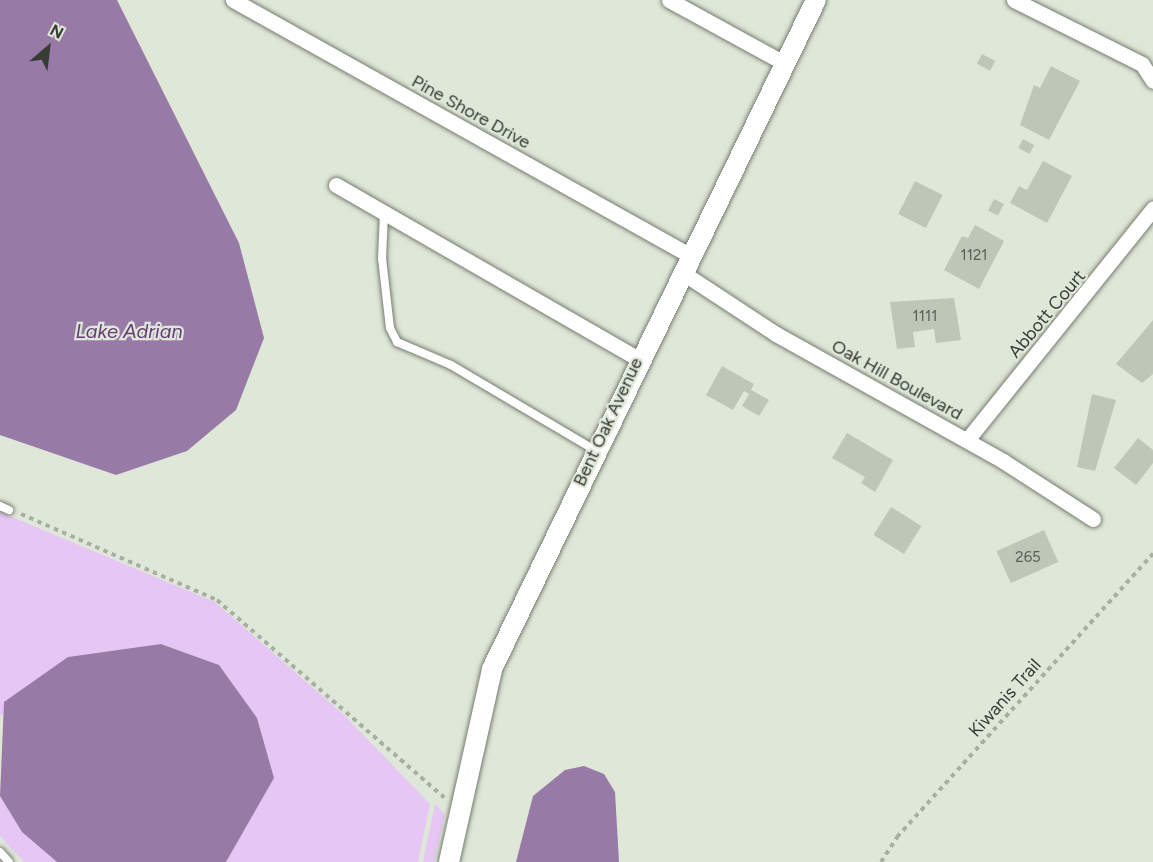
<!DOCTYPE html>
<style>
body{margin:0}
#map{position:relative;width:1153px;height:862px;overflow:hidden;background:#dfe7d8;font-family:Figtree,sans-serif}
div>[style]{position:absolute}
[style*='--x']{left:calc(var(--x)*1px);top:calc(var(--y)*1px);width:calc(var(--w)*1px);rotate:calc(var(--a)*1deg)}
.green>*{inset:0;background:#e5c6f4}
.water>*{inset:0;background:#987aa7}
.building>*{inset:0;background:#bec6b8;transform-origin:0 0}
.path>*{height:4px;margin-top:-2px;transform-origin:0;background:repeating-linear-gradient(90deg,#a7aea2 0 4.5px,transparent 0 9px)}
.roads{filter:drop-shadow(0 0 2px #767d70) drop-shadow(0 0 2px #767d70)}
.service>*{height:8px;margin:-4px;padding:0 4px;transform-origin:4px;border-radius:4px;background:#fff}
.minor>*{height:15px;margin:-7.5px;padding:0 7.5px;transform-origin:7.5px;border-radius:7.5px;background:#fff}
.tertiary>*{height:20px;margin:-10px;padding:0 10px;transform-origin:10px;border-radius:10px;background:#fff}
span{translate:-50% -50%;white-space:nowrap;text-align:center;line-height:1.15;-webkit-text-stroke:4.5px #dfe7d8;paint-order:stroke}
.number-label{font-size:15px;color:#595e56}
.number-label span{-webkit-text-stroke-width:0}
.street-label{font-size:18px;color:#373b35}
.water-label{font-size:20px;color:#643b76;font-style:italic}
.north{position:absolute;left:18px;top:18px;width:60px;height:60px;-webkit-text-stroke:4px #dfe7d8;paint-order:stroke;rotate:28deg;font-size:16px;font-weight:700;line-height:24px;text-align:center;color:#373b35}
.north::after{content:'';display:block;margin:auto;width:21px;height:27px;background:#373b35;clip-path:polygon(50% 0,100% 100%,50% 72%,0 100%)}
</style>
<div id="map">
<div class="green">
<i style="clip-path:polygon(0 512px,215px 602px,344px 715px,430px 804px,418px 862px,226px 862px,274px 778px,257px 718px,219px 665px,162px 644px,68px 657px,0 716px)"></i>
<i style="clip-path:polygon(0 796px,22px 832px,57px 862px,24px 862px,6px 843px,0 835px)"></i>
<i style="clip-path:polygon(435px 804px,445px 815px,434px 862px,423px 862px)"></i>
</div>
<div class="water">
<i style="clip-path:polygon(0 0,117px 0,239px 243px,264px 338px,236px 410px,187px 451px,116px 475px,0 435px)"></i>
<i style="clip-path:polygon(161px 644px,219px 665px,257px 718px,274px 778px,226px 862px,57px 862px,22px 832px,0 796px,4px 702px,68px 657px)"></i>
<i style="clip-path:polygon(584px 766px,604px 774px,615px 792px,619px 862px,516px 862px,533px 796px,565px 770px)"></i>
</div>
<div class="building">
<i style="left:982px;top:54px;width:15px;height:11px;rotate:28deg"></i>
<i style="clip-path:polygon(1051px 66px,1080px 81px,1049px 140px,1020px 125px,1034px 85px,1040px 88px)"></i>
<i style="left:1023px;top:139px;width:13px;height:10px;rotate:29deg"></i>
<i style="clip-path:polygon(1043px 161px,1072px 176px,1047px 223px,1010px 203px,1019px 186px,1027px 190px)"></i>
<i style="left:915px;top:181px;width:31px;height:37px;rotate:27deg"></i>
<i style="left:994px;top:199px;width:11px;height:13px;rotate:27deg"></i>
<i style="clip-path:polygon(975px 225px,1004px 241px,979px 289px,944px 270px,962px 236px,968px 238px)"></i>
<i style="clip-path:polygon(954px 298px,961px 340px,936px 343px,934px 329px,913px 332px,915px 347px,897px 349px,890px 302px)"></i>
<i style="clip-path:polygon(1153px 320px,1153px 374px,1142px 383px,1116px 364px)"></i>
<i style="clip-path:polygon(722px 366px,754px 384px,751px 390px,769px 400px,759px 416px,742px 406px,749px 394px,744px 391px,733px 410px,706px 395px)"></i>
<i style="clip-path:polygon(1092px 394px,1116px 400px,1095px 471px,1077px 467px)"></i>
<i style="clip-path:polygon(847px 433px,893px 460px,875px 492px,861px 483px,865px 477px,832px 458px)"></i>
<i style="clip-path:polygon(1138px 438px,1153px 450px,1153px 463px,1136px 485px,1114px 468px)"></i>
<i style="left:891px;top:507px;width:36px;height:33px;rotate:32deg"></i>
<i style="left:1044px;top:530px;width:35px;height:52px;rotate:66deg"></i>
</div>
<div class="path">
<i style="--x:21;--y:514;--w:214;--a:23.7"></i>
<i style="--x:217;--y:600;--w:301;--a:41"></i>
<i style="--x:881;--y:862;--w:30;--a:-57"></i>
<i style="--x:897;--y:837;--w:382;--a:-47.9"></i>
</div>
<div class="roads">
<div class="service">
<i style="--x:384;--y:213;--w:45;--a:92.5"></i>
<i style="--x:382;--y:258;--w:70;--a:83.5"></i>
<i style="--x:390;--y:328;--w:16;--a:63"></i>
<i style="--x:397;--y:342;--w:59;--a:23.1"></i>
<i style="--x:451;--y:365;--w:167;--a:30.6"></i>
<i style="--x:0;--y:506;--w:10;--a:24"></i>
<i style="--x:0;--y:852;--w:13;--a:48"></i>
</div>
<div class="minor">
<i style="--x:233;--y:0;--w:525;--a:29.2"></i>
<i style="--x:669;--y:0;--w:131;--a:28.7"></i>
<i style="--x:1014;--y:0;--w:143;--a:26.6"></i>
<i style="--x:1142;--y:64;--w:20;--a:57"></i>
<i style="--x:336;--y:185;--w:349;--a:29.9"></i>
<i style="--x:683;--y:273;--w:111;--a:33.3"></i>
<i style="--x:776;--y:334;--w:260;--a:29.2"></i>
<i style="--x:1003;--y:461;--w:107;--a:32.8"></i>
<i style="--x:967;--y:440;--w:297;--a:-51.2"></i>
</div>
<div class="tertiary">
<i style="--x:449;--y:862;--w:198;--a:-77.4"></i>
<i style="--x:492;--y:669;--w:743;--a:-64.16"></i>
</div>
</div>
<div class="number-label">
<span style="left:974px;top:256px">1121</span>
<span style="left:925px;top:317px">1111</span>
<span style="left:1028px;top:558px">265</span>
</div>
<div class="street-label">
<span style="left:471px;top:112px;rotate:29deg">Pine Shore Drive</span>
<span style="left:1047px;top:314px;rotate:-50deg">Abbott Court</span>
<span style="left:897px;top:380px;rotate:29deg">Oak Hill Boulevard</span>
<span style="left:608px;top:422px;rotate:-65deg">Bent Oak Avenue</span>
<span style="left:1005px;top:698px;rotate:-48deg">Kiwanis Trail</span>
</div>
<div class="water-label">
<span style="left:129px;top:331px">Lake Adrian</span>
</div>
<div class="north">N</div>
</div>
